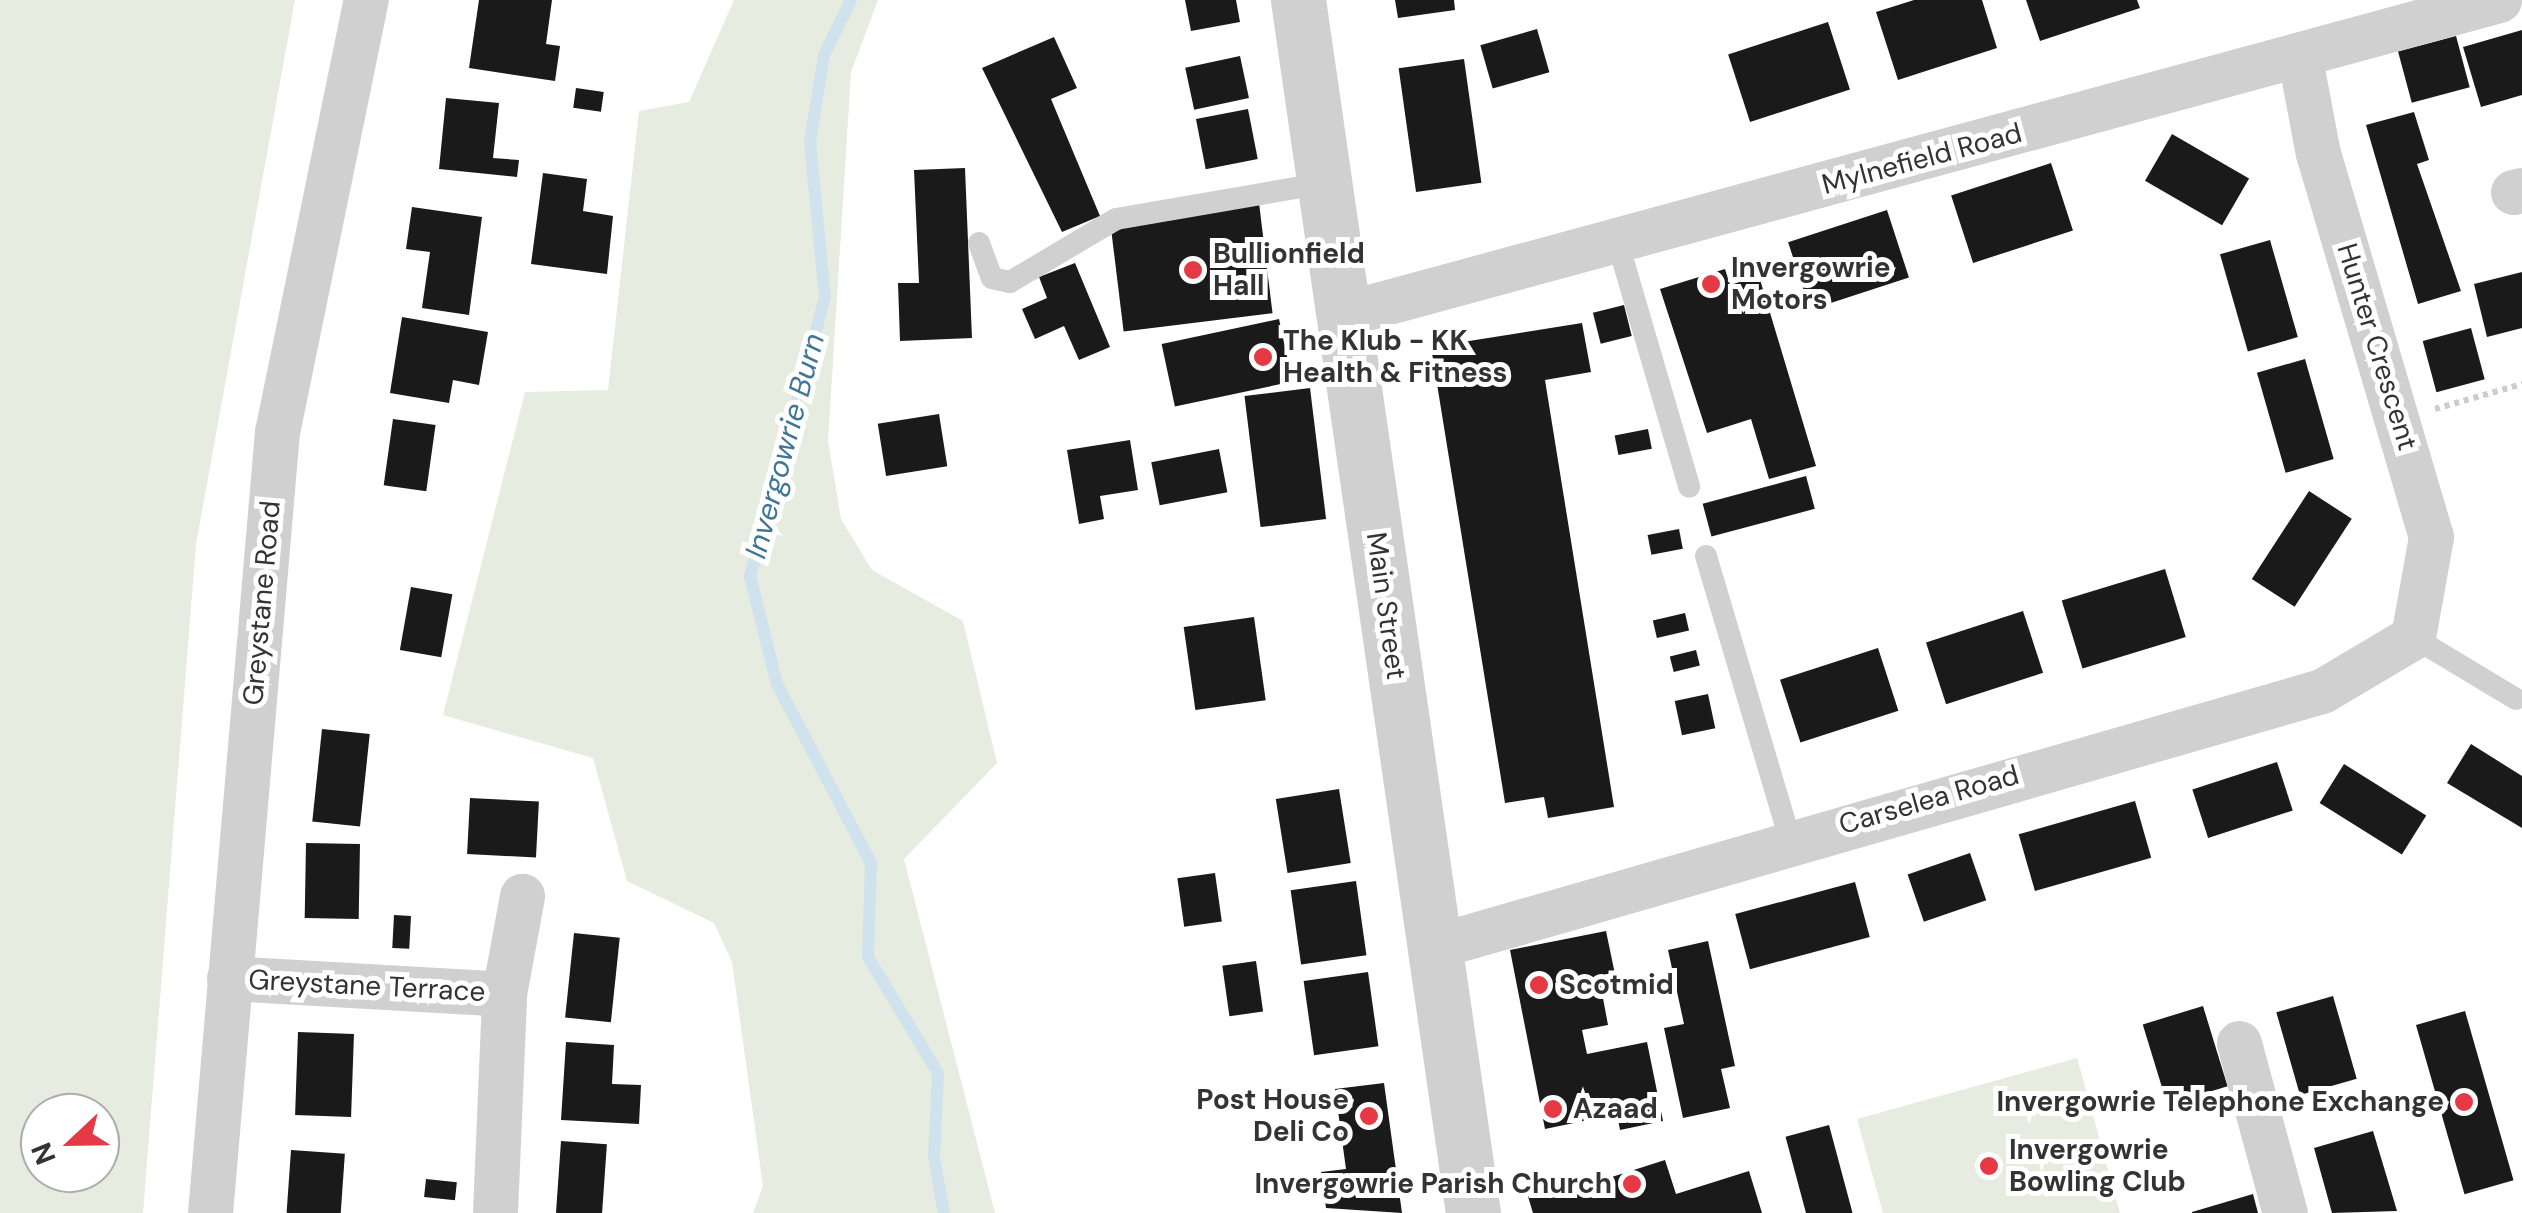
<!DOCTYPE html>
<style>
body{margin:0}
#map{position:relative;width:2522px;height:1213px;overflow:hidden;background:#fff;font-family:"DM Sans",sans-serif}
div>[style]{position:absolute}
[style*='--x']{left:calc(var(--x)*1px);top:calc(var(--y)*1px);width:calc(var(--w)*1px);rotate:calc(var(--a)*1deg)}
.green>*{inset:0;background:#e6ecdf}
.stream>*{height:12px;margin:-6px;padding:0 6px;transform-origin:6px;border-radius:6px;background:#cfe2ee}
.building>*{inset:0;background:#1a1a1a;transform-origin:0 0}
.path>*{height:6px;margin-top:-3px;transform-origin:0;background:repeating-linear-gradient(90deg,#cdcdcd 0 5px,transparent 0 10px)}
.service>*{height:22px;margin:-11px;padding:0 11px;transform-origin:11px;border-radius:11px;background:#d0d0d0}
.minor>*{height:45px;margin:-22.5px;padding:0 22.5px;transform-origin:22.5px;border-radius:22.5px;background:#d0d0d0}
.tertiary>*{height:55px;margin:-27.5px;padding:0 27.5px;transform-origin:27.5px;border-radius:27.5px;background:#d0d0d0}
.dots>*{width:28px;height:28px;translate:-50% -50%;box-sizing:border-box;border:5px solid #fff;border-radius:50%}
span{translate:-50% -50%;white-space:nowrap;text-align:center;line-height:1.15;-webkit-text-stroke:10px #fff;paint-order:stroke}
.street-label{font-size:28px;color:#333}
.poi-label{font-size:28px;color:#333;font-weight:700}
.left{translate:0 -50%;text-align:left}
.right{translate:-100% -50%;text-align:right}
.water-label{font-size:30px;color:#3f7597;font-style:italic}
.north{position:absolute;left:20px;top:1093px;width:100px;height:100px;box-sizing:border-box;background:#fff;border:2px solid #adadad;border-radius:50%;rotate:248deg;font-size:28px;font-weight:700;line-height:40px;text-align:center;color:#333}
.north::after{content:'';display:block;margin:auto;width:35px;height:45px;background:#e63946;clip-path:polygon(50% 0,100% 100%,50% 72%,0 100%)}
</style>
<div id="map">
<div class="green">
<i style="clip-path:polygon(evenodd,0 0,295px 0,196px 544px,143px 1213px,0 1213px,0 0,40px 1113px,100px 1113px,100px 1173px,40px 1173px,40px 1113px)"></i>
<i style="clip-path:polygon(734px 0,878px 0,851px 72px,828px 441px,841px 519px,872px 570px,963px 621px,997px 763px,904px 859px,995px 1213px,753px 1213px,763px 1186px,732px 962px,714px 923px,627px 881px,593px 758px,443px 715px,525px 392px,608px 390px,639px 111px,689px 102px)"></i>
<i style="clip-path:polygon(2077px 1058px,2120px 1213px,1883px 1213px,1857px 1119px)"></i>
</div>
<div class="stream">
<i style="--x:851;--y:0;--w:61;--a:116.1"></i>
<i style="--x:824;--y:55;--w:88;--a:99.1"></i>
<i style="--x:810;--y:142;--w:156;--a:84.5"></i>
<i style="--x:825;--y:297;--w:289;--a:105"></i>
<i style="--x:750;--y:576;--w:111;--a:76"></i>
<i style="--x:777;--y:684;--w:202;--a:62.3"></i>
<i style="--x:871;--y:863;--w:94;--a:91.8"></i>
<i style="--x:868;--y:957;--w:135;--a:58.9"></i>
<i style="--x:938;--y:1073;--w:84;--a:92.7"></i>
<i style="--x:934;--y:1157;--w:57;--a:79.9"></i>
</div>
<div class="building">
<i style="clip-path:polygon(479px 0,552px 0,546px 44px,560px 46px,555px 81px,469px 68px)"></i>
<i style="clip-path:polygon(1185px 0,1236px 0,1240px 22px,1191px 31px)"></i>
<i style="clip-path:polygon(1395px 0,1454px 0,1455px 10px,1398px 18px)"></i>
<i style="clip-path:polygon(1914px 0,1982px 0,1997px 48px,1898px 80px,1876px 12px)"></i>
<i style="clip-path:polygon(2026px 0,2137px 0,2140px 8px,2040px 41px)"></i>
<i style="left:1828px;top:22px;width:71px;height:105px;rotate:72deg"></i>
<i style="left:1537px;top:29px;width:45px;height:59px;rotate:74deg"></i>
<i style="clip-path:polygon(2522px 30px,2522px 95px,2481px 107px,2463px 47px)"></i>
<i style="left:2456px;top:36px;width:53px;height:60px;rotate:75deg"></i>
<i style="clip-path:polygon(1054px 37px,1077px 88px,1051px 99px,1100px 216px,1062px 232px,982px 68px)"></i>
<i style="left:1240px;top:56px;width:43px;height:56px;rotate:78deg"></i>
<i style="left:1464px;top:59px;width:125px;height:66px;rotate:82deg"></i>
<i style="left:576px;top:88px;width:28px;height:20px;rotate:8deg"></i>
<i style="clip-path:polygon(446px 98px,499px 103px,493px 158px,519px 160px,517px 177px,439px 169px)"></i>
<i style="left:1248px;top:109px;width:51px;height:53px;rotate:79deg"></i>
<i style="clip-path:polygon(2414px 112px,2429px 160px,2417px 164px,2461px 291px,2418px 304px,2366px 125px)"></i>
<i style="left:2172px;top:134px;width:89px;height:54px;rotate:30deg"></i>
<i style="left:2051px;top:163px;width:71px;height:105px;rotate:72deg"></i>
<i style="clip-path:polygon(965px 168px,972px 338px,900px 341px,898px 283px,919px 283px,914px 170px)"></i>
<i style="clip-path:polygon(543px 173px,587px 179px,583px 211px,613px 216px,607px 274px,531px 264px)"></i>
<i style="left:1259px;top:203px;width:111px;height:150px;rotate:83deg"></i>
<i style="clip-path:polygon(412px 207px,482px 217px,469px 315px,422px 308px,430px 252px,406px 249px)"></i>
<i style="left:1887px;top:210px;width:71px;height:104px;rotate:72deg"></i>
<i style="left:2270px;top:240px;width:101px;height:52px;rotate:74deg"></i>
<i style="clip-path:polygon(1075px 263px,1110px 347px,1079px 360px,1064px 326px,1035px 339px,1022px 309px,1047px 298px,1039px 277px)"></i>
<i style="clip-path:polygon(1725px 269px,1730px 285px,1759px 276px,1816px 466px,1769px 479px,1751px 419px,1707px 433px,1660px 289px)"></i>
<i style="clip-path:polygon(2522px 272px,2522px 328px,2487px 337px,2474px 284px)"></i>
<i style="left:1624px;top:305px;width:32px;height:32px;rotate:76deg"></i>
<i style="clip-path:polygon(402px 317px,488px 332px,479px 385px,453px 380px,449px 403px,390px 393px)"></i>
<i style="left:1279px;top:319px;width:64px;height:120px;rotate:78deg"></i>
<i style="clip-path:polygon(1582px 323px,1591px 372px,1545px 380px,1614px 807px,1548px 818px,1544px 797px,1505px 803px,1431px 347px)"></i>
<i style="left:2471px;top:328px;width:53px;height:50px;rotate:75deg"></i>
<i style="left:2305px;top:359px;width:104px;height:50px;rotate:74deg"></i>
<i style="left:1310px;top:388px;width:132px;height:66px;rotate:83deg"></i>
<i style="left:939px;top:414px;width:53px;height:62px;rotate:81deg"></i>
<i style="left:393px;top:419px;width:43px;height:67px;rotate:8deg"></i>
<i style="left:1648px;top:429px;width:20px;height:34px;rotate:79deg"></i>
<i style="clip-path:polygon(1130px 440px,1138px 490px,1100px 496px,1104px 519px,1079px 524px,1067px 450px)"></i>
<i style="left:1219px;top:449px;width:44px;height:69px;rotate:79deg"></i>
<i style="left:1806px;top:476px;width:34px;height:107px;rotate:75deg"></i>
<i style="left:2309px;top:491px;width:51px;height:105px;rotate:33deg"></i>
<i style="left:1679px;top:529px;width:20px;height:32px;rotate:79deg"></i>
<i style="left:2165px;top:569px;width:71px;height:108px;rotate:73deg"></i>
<i style="left:411px;top:587px;width:42px;height:64px;rotate:10deg"></i>
<i style="left:2023px;top:611px;width:65px;height:102px;rotate:72deg"></i>
<i style="left:1685px;top:613px;width:18px;height:33px;rotate:77deg"></i>
<i style="left:1254px;top:617px;width:84px;height:71px;rotate:82deg"></i>
<i style="left:1878px;top:648px;width:66px;height:103px;rotate:72deg"></i>
<i style="left:1696px;top:650px;width:16px;height:27px;rotate:76deg"></i>
<i style="left:1708px;top:694px;width:35px;height:34px;rotate:78deg"></i>
<i style="left:322px;top:729px;width:48px;height:93px;rotate:6deg"></i>
<i style="clip-path:polygon(2471px 744px,2522px 776px,2522px 828px,2447px 783px)"></i>
<i style="left:2277px;top:762px;width:51px;height:89px;rotate:72deg"></i>
<i style="left:2344px;top:764px;width:97px;height:46px;rotate:32deg"></i>
<i style="left:1339px;top:789px;width:75px;height:64px;rotate:81deg"></i>
<i style="left:470px;top:798px;width:69px;height:56px;rotate:3deg"></i>
<i style="left:2135px;top:801px;width:59px;height:121px;rotate:74deg"></i>
<i style="left:306px;top:843px;width:54px;height:75px;rotate:1deg"></i>
<i style="left:1970px;top:853px;width:50px;height:66px;rotate:71deg"></i>
<i style="left:1215px;top:873px;width:49px;height:38px;rotate:82deg"></i>
<i style="left:1356px;top:881px;width:75px;height:66px;rotate:82deg"></i>
<i style="left:1855px;top:882px;width:57px;height:124px;rotate:75deg"></i>
<i style="left:394px;top:915px;width:17px;height:33px;rotate:3deg"></i>
<i style="clip-path:polygon(1606px 931px,1616px 979px,1600px 982px,1608px 1025px,1582px 1030px,1587px 1054px,1647px 1042px,1663px 1121px,1620px 1130px,1617px 1114px,1545px 1129px,1510px 950px)"></i>
<i style="left:574px;top:933px;width:46px;height:85px;rotate:6deg"></i>
<i style="clip-path:polygon(1708px 941px,1735px 1066px,1721px 1069px,1730px 1108px,1683px 1118px,1664px 1028px,1684px 1024px,1668px 950px)"></i>
<i style="left:1256px;top:961px;width:51px;height:34px;rotate:82deg"></i>
<i style="left:1368px;top:972px;width:75px;height:65px;rotate:82deg"></i>
<i style="left:2333px;top:996px;width:86px;height:59px;rotate:74deg"></i>
<i style="left:2203px;top:1006px;width:84px;height:63px;rotate:73deg"></i>
<i style="left:2465px;top:1011px;width:176px;height:51px;rotate:74deg"></i>
<i style="left:298px;top:1032px;width:56px;height:83px;rotate:2deg"></i>
<i style="clip-path:polygon(566px 1042px,614px 1045px,612px 1084px,641px 1085px,639px 1124px,561px 1120px)"></i>
<i style="clip-path:polygon(1384px 1083px,1402px 1213px,1326px 1208px,1321px 1172px,1346px 1169px,1335px 1089px)"></i>
<i style="left:1829px;top:1125px;width:91px;height:45px;rotate:75deg"></i>
<i style="clip-path:polygon(2373px 1131px,2397px 1211px,2332px 1213px,2314px 1148px)"></i>
<i style="left:561px;top:1141px;width:46px;height:72px;rotate:4deg"></i>
<i style="left:291px;top:1150px;width:54px;height:63px;rotate:4deg"></i>
<i style="clip-path:polygon(1665px 1160px,1676px 1194px,1749px 1171px,1762px 1213px,1533px 1213px,1526px 1190px,1567px 1178px,1571px 1190px)"></i>
<i style="left:426px;top:1179px;width:31px;height:18px;rotate:6deg"></i>
<i style="clip-path:polygon(2253px 1194px,2258px 1213px,2192px 1213px,2192px 1212px)"></i>
</div>
<div class="path">
<i style="--x:2435;--y:409;--w:91;--a:-16"></i>
</div>
<div class="service">
<i style="--x:1617;--y:240;--w:257;--a:73.7"></i>
<i style="--x:979;--y:243;--w:37;--a:70"></i>
<i style="--x:992;--y:278;--w:18;--a:13"></i>
<i style="--x:1010;--y:282;--w:123;--a:-30.7"></i>
<i style="--x:1116;--y:219;--w:212;--a:-9.8"></i>
<i style="--x:1706;--y:556;--w:295;--a:73.5"></i>
<i style="--x:2413;--y:637;--w:120;--a:31"></i>
</div>
<div class="minor">
<i style="--x:2513;--y:192;--w:9;--a:-13"></i>
<i style="--x:1344;--y:314;--w:1197;--a:-15.21"></i>
<i style="--x:1436;--y:946;--w:922;--a:-16.06"></i>
<i style="--x:2322;--y:691;--w:106;--a:-30.7"></i>
<i style="--x:2413;--y:637;--w:102;--a:-79.8"></i>
<i style="--x:2431;--y:537;--w:399;--a:-106.4"></i>
<i style="--x:2318;--y:154;--w:97;--a:-100.7"></i>
<i style="--x:229;--y:978;--w:275;--a:3.3"></i>
<i style="--x:2239;--y:1043;--w:176;--a:74.9"></i>
<i style="--x:210;--y:1213;--w:784;--a:-85.1"></i>
<i style="--x:277;--y:432;--w:441;--a:-78.4"></i>
<i style="--x:495;--y:1213;--w:219;--a:-87.6"></i>
<i style="--x:504;--y:994;--w:100;--a:-79.6"></i>
</div>
<div class="tertiary">
<i style="--x:1298;--y:0;--w:1226;--a:81.79"></i>
</div>
<div class="dots">
<i style="left:1193px;top:270px;background:#e63946"></i>
<i style="left:1711px;top:284px;background:#e63946"></i>
<i style="left:1263px;top:357px;background:#e63946"></i>
<i style="left:1539px;top:985px;background:#e63946"></i>
<i style="left:2464px;top:1102px;background:#e63946"></i>
<i style="left:1553px;top:1109px;background:#e63946"></i>
<i style="left:1369px;top:1116px;background:#e63946"></i>
<i style="left:1989px;top:1166px;background:#e63946"></i>
<i style="left:1632px;top:1184px;background:#e63946"></i>
</div>
<div class="street-label">
<span style="left:1922px;top:159px;rotate:-15deg">Mylnefield Road</span>
<span style="left:2377px;top:347px;rotate:73deg">Hunter Crescent</span>
<span style="left:262px;top:603px;rotate:-85deg">Greystane Road</span>
<span style="left:1386px;top:606px;rotate:82deg">Main Street</span>
<span style="left:1929px;top:800px;rotate:-16deg">Carselea Road</span>
<span style="left:367px;top:986px;rotate:3deg">Greystane Terrace</span>
</div>
<div class="poi-label">
<span class="left" style="left:1213px;top:270px">Bullionfield<br>Hall</span>
<span class="left" style="left:1731px;top:284px">Invergowrie<br>Motors</span>
<span class="left" style="left:1283px;top:357px">The Klub - KK<br>Health &amp; Fitness</span>
<span class="left" style="left:1559px;top:985px">Scotmid</span>
<span class="right" style="left:1349px;top:1116px">Post House<br>Deli Co</span>
<span class="right" style="left:2444px;top:1102px">Invergowrie Telephone Exchange</span>
<span class="left" style="left:1573px;top:1109px">Azaad</span>
<span class="left" style="left:2009px;top:1166px">Invergowrie<br>Bowling Club</span>
<span class="right" style="left:1612px;top:1184px">Invergowrie Parish Church</span>
</div>
<div class="water-label">
<span style="left:785px;top:446px;rotate:-75deg">Invergowrie Burn</span>
</div>
<div class="north">N</div>
</div>
